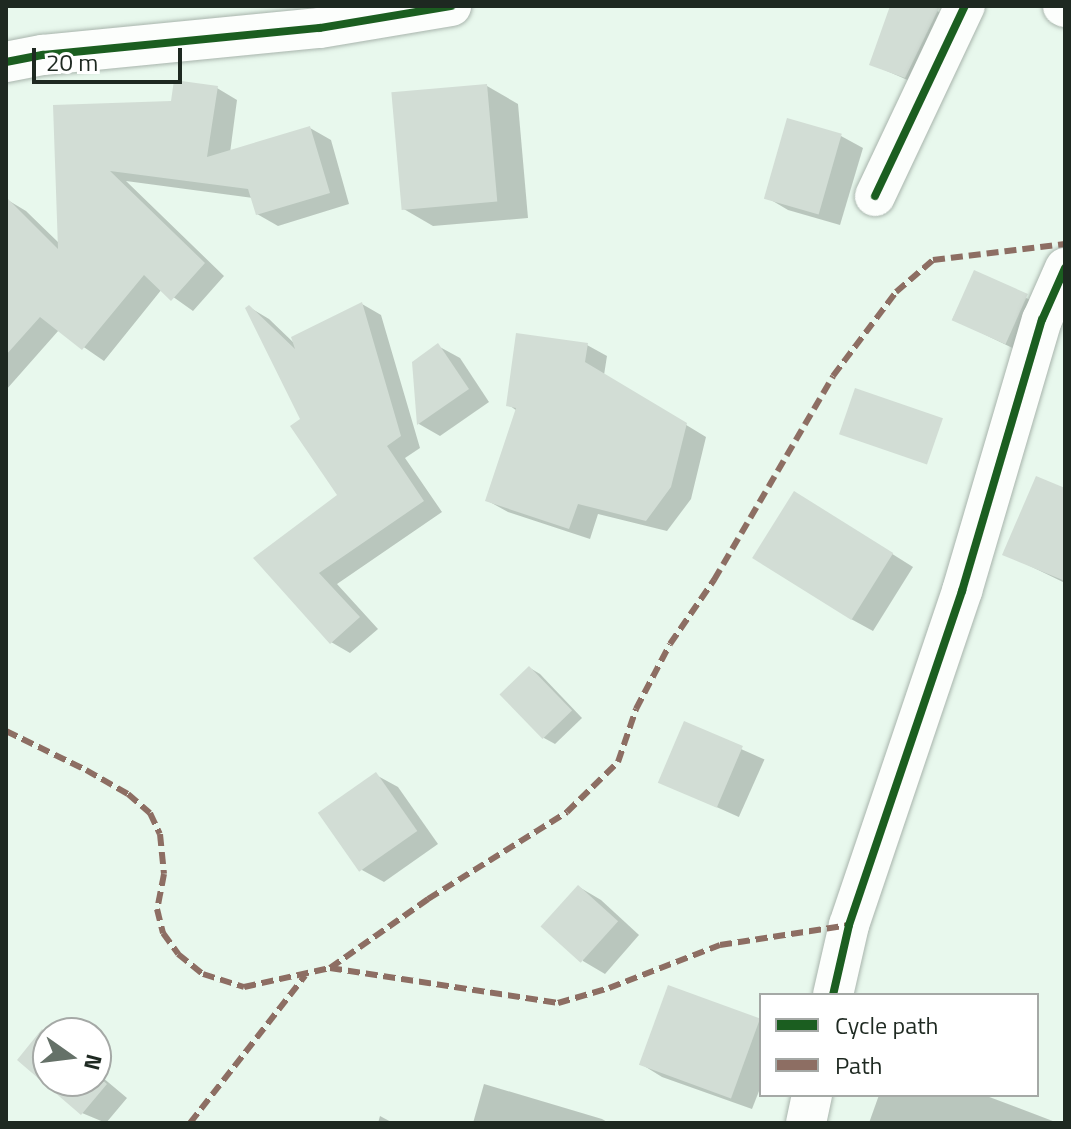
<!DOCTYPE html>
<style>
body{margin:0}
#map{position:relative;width:1071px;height:1129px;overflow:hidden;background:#e8f8ed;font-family:"Titillium Web",sans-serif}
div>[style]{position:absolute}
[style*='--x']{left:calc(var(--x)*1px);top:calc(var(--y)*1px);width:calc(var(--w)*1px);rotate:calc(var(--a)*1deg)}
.shadow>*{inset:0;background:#0003;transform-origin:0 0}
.building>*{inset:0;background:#d2ddd5;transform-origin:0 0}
.roads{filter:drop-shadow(0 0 2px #a8b4ac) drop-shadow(0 0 2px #a8b4ac)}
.minor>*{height:40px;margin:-20px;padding:0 20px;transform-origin:20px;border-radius:20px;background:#fcfefc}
.quiet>*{height:6px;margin-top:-3px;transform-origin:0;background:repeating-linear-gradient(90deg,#8d6e63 0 12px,transparent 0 18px)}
.cycleway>*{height:8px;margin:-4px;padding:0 4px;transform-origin:4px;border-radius:4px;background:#1b5e20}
span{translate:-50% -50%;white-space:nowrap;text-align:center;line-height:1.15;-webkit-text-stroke:6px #fff;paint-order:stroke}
.frame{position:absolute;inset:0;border:8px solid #1e2921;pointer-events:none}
.legend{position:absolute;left:759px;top:993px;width:280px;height:104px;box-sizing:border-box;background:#fff;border:2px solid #a5a9a6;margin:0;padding:10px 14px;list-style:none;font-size:24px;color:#1e2921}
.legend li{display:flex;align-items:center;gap:16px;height:40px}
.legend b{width:40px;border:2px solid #a5a9a6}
.north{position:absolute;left:32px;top:1017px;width:80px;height:80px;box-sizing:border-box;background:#fff;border:2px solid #a5a9a6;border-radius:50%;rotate:104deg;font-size:22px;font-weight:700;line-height:32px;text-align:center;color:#1e2921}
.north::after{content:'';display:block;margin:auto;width:28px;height:36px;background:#657168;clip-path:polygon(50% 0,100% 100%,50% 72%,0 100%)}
.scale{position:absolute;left:32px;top:48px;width:150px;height:36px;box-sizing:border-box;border:4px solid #1e2921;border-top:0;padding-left:10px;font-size:24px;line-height:28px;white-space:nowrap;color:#1e2921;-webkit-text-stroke:6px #fff;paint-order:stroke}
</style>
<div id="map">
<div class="shadow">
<i style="clip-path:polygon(892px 6px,927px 6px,959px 22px,928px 89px,871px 64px)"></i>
<i style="clip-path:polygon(487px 86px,518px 104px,528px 218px,433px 226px,402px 208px)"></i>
<i style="clip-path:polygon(217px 88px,237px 100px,230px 153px,310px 128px,331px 140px,349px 204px,278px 226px,257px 214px,253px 198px,126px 181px,224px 276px,193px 311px,162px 289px,104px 361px,59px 330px,6px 390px,6px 199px,26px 211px,60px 244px,55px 107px,172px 103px)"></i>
<i style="clip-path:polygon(841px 136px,863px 148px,840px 225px,788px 210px,766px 197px)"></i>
<i style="left:975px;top:273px;width:82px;height:51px;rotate:26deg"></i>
<i style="clip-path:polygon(362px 304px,381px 315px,420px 448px,405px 458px,442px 512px,337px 584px,378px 629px,350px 653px,331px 642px,256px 558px,340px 496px,249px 307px,269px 319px,295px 344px)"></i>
<i style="clip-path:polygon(587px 345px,607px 356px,604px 375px,706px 437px,691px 499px,667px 531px,598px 514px,590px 539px,508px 512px,488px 501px,517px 411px,509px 405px)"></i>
<i style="clip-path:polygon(438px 346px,460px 358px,489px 402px,440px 436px,419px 424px,414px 363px)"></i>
<i style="clip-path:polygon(1065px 490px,1065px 583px,1005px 554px)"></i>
<i style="clip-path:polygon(816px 506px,913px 567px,873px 631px,851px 619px)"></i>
<i style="clip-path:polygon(530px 668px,540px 674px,582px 718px,555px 744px,544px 738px)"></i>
<i style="left:685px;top:724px;width:87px;height:63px;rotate:24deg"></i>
<i style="clip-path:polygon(376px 775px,398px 787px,438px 844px,384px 882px,362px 870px)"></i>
<i style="clip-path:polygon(579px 887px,601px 900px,639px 935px,605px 974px,583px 961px)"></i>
<i style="clip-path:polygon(759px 1020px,761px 1086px,752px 1109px,662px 1077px,641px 1064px)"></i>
<i style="clip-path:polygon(48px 1035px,48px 1081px,96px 1081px,96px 1072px,127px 1098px,106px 1123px,82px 1113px,20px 1060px)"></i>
<i style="clip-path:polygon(484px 1084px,602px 1119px,609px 1123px,473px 1123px)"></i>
<i style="clip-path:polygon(879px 1095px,984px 1095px,1058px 1123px,869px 1123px)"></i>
<i style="clip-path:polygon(380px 1116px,393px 1123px,378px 1123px)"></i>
</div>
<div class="building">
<i style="clip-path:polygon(890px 6px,940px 6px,905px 78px,869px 65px)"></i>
<i style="clip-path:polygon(174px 80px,218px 86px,207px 157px,310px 126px,330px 193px,256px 215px,248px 189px,110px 171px,205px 263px,171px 301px,144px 275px,82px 350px,40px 317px,6px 355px,6px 197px,58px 249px,53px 105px,171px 101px)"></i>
<i style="left:487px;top:84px;width:118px;height:96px;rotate:85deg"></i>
<i style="left:787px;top:118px;width:57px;height:84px;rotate:16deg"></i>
<i style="left:974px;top:270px;width:59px;height:55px;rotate:24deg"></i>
<i style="clip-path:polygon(362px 302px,401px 436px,387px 446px,424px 501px,319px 573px,360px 617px,330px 644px,253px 558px,337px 495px,290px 426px,300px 419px,245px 308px,249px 305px,295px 349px,291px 337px)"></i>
<i style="clip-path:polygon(516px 333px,588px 343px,585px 362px,687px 423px,671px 487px,646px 521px,578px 504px,569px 529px,485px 501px,516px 408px,506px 406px)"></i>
<i style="clip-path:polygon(438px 343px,469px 389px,417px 425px,412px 362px)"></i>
<i style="left:855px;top:388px;width:93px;height:49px;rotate:19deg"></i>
<i style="clip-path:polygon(1036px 476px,1065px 488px,1065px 581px,1002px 555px)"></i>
<i style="left:794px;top:491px;width:117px;height:79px;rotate:32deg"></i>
<i style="left:529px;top:666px;width:62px;height:41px;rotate:46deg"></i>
<i style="left:684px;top:721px;width:64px;height:67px;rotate:23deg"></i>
<i style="left:376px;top:772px;width:72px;height:71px;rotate:55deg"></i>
<i style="left:578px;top:885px;width:54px;height:56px;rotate:42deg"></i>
<i style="left:668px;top:985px;width:98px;height:85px;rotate:20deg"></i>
<i style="clip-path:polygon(42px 1029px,48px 1035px,48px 1081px,96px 1081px,96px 1075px,107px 1084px,81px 1115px,17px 1060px)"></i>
</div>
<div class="roads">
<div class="minor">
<i style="--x:1063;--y:6;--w:2;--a:27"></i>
<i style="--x:6;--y:62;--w:38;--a:-11"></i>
<i style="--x:43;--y:55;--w:278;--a:-5.6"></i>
<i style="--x:320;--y:28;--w:133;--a:-9.5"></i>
<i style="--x:875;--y:196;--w:210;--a:-64.7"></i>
<i style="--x:833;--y:995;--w:72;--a:-77.1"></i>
<i style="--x:849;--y:925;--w:353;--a:-71.3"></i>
<i style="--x:962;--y:591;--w:283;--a:-73.6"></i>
<i style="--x:1042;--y:320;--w:57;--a:-66.1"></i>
<i style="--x:806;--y:1123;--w:29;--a:-78"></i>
</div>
</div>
<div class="quiet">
<i style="--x:6;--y:731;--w:89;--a:26"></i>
<i style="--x:86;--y:770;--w:48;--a:29.7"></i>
<i style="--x:128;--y:794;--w:29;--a:41"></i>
<i style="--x:150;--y:813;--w:23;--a:65"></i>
<i style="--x:160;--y:834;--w:40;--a:84.3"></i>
<i style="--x:164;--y:874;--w:36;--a:101"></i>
<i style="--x:157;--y:909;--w:25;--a:76"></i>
<i style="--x:163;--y:933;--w:26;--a:54"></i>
<i style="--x:178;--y:954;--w:32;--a:39"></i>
<i style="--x:203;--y:974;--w:43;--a:17.6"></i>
<i style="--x:244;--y:987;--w:88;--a:-12.5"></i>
<i style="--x:330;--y:968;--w:231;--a:8.7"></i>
<i style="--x:558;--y:1003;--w:53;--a:-16.4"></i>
<i style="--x:609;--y:988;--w:119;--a:-21.2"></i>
<i style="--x:720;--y:945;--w:131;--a:-8.8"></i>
<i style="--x:330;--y:968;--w:120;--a:-35.1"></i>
<i style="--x:428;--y:899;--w:164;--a:-32"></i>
<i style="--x:567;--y:812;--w:71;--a:-44.4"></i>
<i style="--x:618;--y:762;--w:56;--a:-71.2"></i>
<i style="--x:636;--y:709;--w:73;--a:-62.4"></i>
<i style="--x:670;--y:644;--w:78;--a:-55.5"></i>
<i style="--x:714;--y:580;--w:236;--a:-59.7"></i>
<i style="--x:833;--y:376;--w:105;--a:-53.1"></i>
<i style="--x:896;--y:292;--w:49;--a:-40.9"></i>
<i style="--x:933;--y:260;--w:133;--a:-6.9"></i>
<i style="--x:190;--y:1123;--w:187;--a:-52"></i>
</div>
<div class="cycleway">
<i style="--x:6;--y:62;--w:38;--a:-11"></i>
<i style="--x:43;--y:55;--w:278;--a:-5.6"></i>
<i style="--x:320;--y:28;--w:133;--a:-9.5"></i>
<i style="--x:875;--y:196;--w:210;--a:-64.7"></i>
<i style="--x:833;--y:995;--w:72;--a:-77.1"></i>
<i style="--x:849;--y:925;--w:353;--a:-71.3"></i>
<i style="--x:962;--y:591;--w:283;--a:-73.6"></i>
<i style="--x:1042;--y:320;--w:57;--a:-66.1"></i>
</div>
<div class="frame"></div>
<ul class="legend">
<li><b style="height:10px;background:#1b5e20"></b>Cycle path</li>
<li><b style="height:10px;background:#8d6e63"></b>Path</li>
</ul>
<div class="north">N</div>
<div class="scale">20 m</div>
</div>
